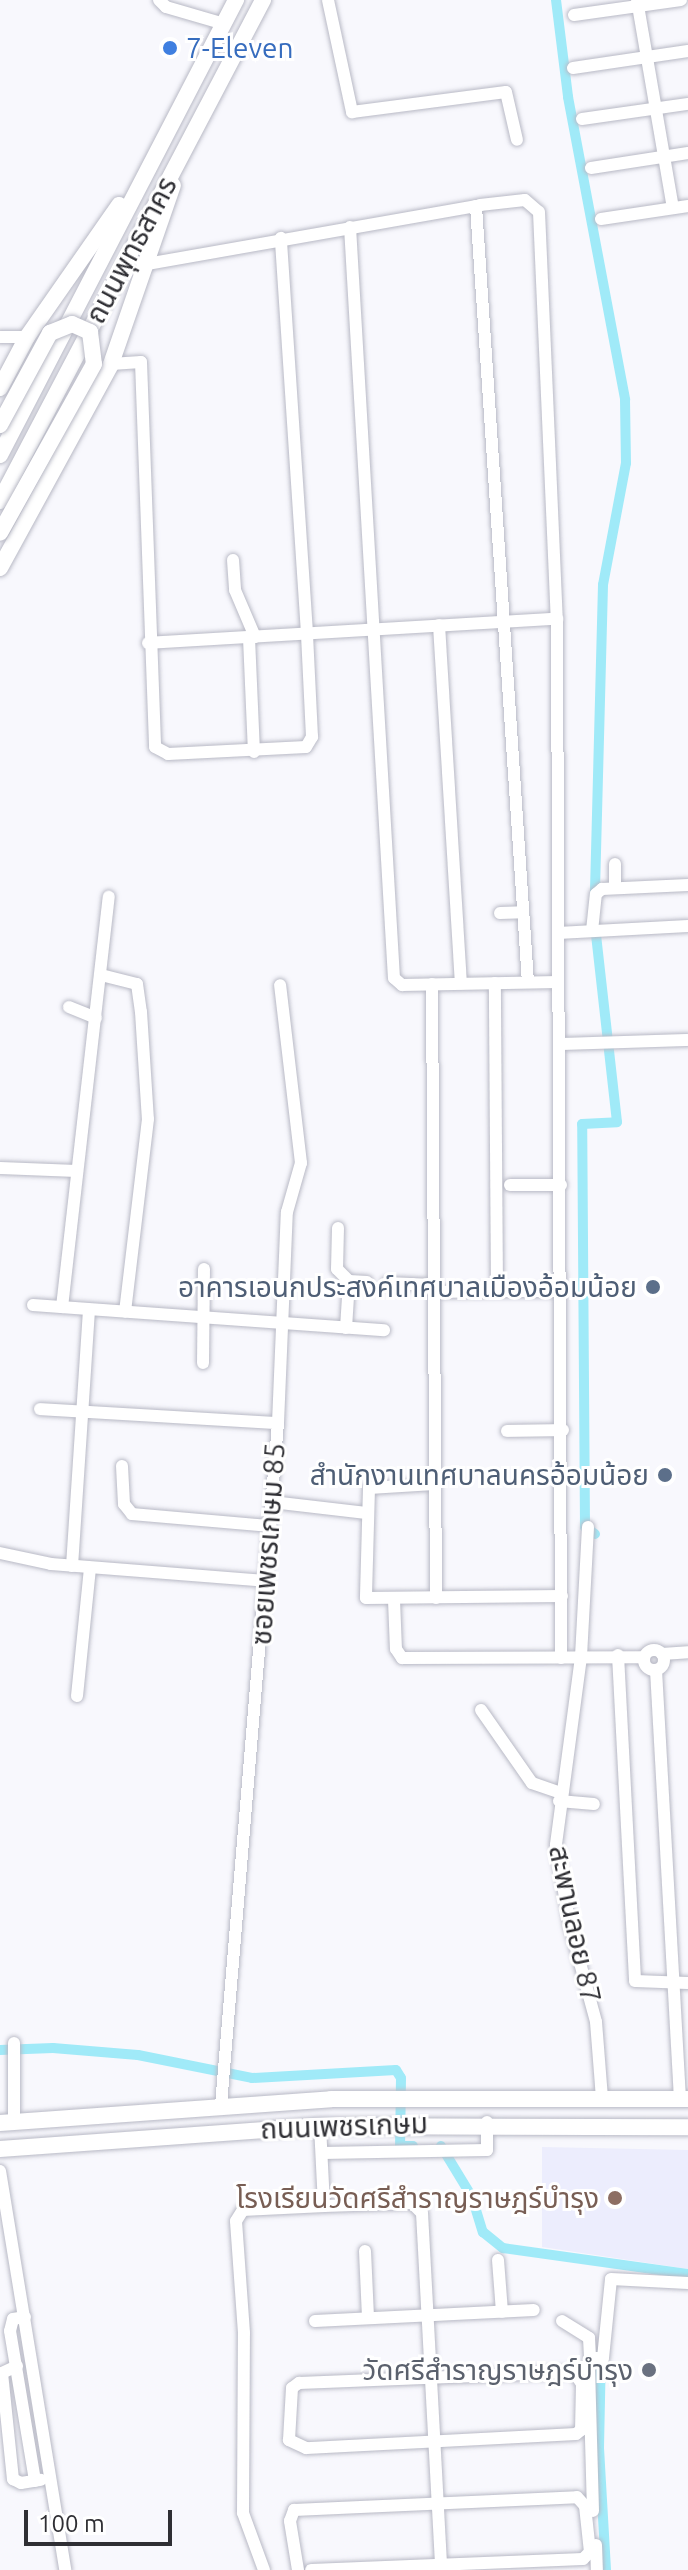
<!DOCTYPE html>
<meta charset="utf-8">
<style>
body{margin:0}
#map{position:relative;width:688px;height:2570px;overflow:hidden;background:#f8f8fd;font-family:Ubuntu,"Noto Sans Thai",sans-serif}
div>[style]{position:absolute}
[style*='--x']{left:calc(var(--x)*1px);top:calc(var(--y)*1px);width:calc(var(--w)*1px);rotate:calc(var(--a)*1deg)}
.built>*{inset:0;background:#ecedfd}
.canal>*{height:10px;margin:-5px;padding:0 5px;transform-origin:5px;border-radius:5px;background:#a0eaf8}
.roads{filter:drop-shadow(0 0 2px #b8b9c5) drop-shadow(0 0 2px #b8b9c5)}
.minor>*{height:12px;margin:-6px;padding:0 6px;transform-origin:6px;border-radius:6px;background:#fff}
.minor>.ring{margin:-6px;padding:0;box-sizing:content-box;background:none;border:12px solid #fff;border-radius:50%}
.major>*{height:16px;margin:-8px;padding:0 8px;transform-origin:8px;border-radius:8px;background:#fff}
.bridges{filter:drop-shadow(0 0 2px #b8b9c5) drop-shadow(0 0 2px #b8b9c5)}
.major-bridge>*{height:16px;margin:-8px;padding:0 8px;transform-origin:8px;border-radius:8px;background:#fff}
.dots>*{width:22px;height:22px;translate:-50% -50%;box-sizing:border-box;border:4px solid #fff;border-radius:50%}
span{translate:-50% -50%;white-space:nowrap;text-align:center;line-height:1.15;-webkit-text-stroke:6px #fff;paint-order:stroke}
.shop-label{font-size:28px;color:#366cbe}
.left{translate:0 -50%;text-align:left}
.street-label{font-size:28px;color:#2f2f34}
.service-label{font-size:28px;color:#4e5e75}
.right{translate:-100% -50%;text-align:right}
.education-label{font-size:28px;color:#785e54}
.worship-label{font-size:28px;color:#5b616d}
.scale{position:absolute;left:24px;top:2510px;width:148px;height:36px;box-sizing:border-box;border:4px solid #2f2f34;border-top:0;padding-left:10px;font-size:24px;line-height:28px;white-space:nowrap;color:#2f2f34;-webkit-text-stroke:6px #fff;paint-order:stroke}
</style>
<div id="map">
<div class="built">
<i style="clip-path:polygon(542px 2147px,688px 2150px,688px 2269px,542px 2247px)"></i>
</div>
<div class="canal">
<i style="--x:556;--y:0;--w:98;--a:82.9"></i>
<i style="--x:568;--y:97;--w:308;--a:79.3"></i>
<i style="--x:625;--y:400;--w:63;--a:89.1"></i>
<i style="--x:626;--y:463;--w:124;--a:100.7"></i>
<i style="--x:603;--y:585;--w:312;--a:91.5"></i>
<i style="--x:595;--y:1534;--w:12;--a:-145"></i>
<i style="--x:585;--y:1527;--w:403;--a:-90.4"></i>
<i style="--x:582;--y:1124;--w:35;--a:-3"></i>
<i style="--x:617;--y:1122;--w:198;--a:-96.4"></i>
<i style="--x:0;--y:2050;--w:53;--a:-2.2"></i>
<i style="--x:53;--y:2048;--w:85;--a:4.7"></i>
<i style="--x:138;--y:2055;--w:116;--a:11.4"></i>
<i style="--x:252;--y:2078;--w:144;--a:-3.2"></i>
<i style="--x:396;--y:2070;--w:9;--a:58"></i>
<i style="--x:401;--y:2078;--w:68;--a:90.8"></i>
<i style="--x:400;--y:2146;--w:13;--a:0"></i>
<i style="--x:441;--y:2146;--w:60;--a:58.7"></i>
<i style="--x:472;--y:2197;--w:37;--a:73"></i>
<i style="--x:483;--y:2232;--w:26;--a:39"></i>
<i style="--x:503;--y:2248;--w:187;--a:8"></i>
<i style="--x:601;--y:2352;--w:96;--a:91.2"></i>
<i style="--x:599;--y:2448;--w:122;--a:86.7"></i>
</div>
<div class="roads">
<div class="minor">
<i style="--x:159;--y:0;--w:10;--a:45"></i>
<i style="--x:166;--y:7;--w:60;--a:16.3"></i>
<i style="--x:328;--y:0;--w:115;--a:77.9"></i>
<i style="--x:352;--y:112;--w:155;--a:-7.4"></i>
<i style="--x:506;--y:92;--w:49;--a:77.1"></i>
<i style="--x:637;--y:0;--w:211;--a:80.2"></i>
<i style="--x:574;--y:15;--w:108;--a:-8"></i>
<i style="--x:573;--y:68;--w:116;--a:-8.4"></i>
<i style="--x:582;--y:119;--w:107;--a:-8.1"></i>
<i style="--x:591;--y:168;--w:98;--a:-8.8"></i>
<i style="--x:476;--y:206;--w:778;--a:86.17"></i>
<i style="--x:601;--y:219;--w:88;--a:-8.5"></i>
<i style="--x:350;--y:227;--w:752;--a:86.65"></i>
<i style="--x:394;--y:978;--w:11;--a:41"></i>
<i style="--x:402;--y:985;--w:156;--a:-1.1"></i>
<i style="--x:147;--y:264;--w:338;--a:-10"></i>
<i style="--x:480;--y:205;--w:45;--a:-6.3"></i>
<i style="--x:525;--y:200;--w:18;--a:41"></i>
<i style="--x:539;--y:212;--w:407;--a:87.5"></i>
<i style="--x:557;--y:619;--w:1039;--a:89.78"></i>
<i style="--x:0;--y:337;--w:27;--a:0"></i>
<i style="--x:111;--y:364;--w:30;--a:-4"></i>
<i style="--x:141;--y:362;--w:385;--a:87.9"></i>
<i style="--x:155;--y:747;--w:15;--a:28"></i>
<i style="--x:168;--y:754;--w:138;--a:-2.9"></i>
<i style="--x:306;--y:747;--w:12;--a:-59"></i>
<i style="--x:312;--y:737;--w:104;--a:-92.8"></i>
<i style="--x:307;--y:633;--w:396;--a:-93.8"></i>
<i style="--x:233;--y:560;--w:30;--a:86"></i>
<i style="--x:235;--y:590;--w:51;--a:66.9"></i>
<i style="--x:439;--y:625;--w:359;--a:86.5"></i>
<i style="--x:249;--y:638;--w:114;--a:87.5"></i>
<i style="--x:148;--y:643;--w:410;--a:-3.4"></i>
<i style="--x:615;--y:888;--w:24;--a:-90"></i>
<i style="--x:500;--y:913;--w:23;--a:-2"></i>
<i style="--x:592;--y:931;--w:37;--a:-84"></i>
<i style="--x:596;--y:894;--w:8;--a:-40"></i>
<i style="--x:602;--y:889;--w:86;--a:-2.7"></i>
<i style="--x:558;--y:933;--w:130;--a:-3.1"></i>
<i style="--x:101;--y:975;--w:37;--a:14"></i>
<i style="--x:137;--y:984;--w:28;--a:82"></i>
<i style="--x:141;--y:1012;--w:107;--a:86.3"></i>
<i style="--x:148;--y:1119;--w:194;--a:96.8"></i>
<i style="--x:432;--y:984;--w:614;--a:89.63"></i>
<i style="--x:69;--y:1007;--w:29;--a:22"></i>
<i style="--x:560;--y:1044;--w:128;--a:-1.8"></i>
<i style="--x:0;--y:1168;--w:77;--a:2.2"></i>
<i style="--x:510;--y:1185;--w:51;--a:0"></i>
<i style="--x:338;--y:1228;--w:41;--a:91.4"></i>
<i style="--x:337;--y:1269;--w:17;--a:45"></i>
<i style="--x:349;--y:1281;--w:18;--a:3"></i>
<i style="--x:387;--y:1283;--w:46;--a:2.5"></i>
<i style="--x:497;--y:1291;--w:65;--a:0"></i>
<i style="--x:433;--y:1292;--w:64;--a:-0.9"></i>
<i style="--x:497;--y:1291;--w:308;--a:-90.4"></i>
<i style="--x:33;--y:1305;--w:352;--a:4.1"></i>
<i style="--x:62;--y:1307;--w:413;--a:-83.5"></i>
<i style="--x:346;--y:1328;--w:47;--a:-86.3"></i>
<i style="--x:203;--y:1363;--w:94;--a:-89.4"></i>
<i style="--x:40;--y:1409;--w:238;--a:3.4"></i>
<i style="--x:507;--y:1431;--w:56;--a:-1"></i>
<i style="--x:122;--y:1466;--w:38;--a:87"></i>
<i style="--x:124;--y:1504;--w:13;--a:51"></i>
<i style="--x:132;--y:1514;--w:139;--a:5"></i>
<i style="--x:434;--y:1484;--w:65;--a:176.5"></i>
<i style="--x:369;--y:1488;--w:110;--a:91.6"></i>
<i style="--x:366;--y:1598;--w:196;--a:-0.6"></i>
<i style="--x:272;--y:1502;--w:95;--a:6.7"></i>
<i style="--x:588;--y:1527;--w:130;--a:93.1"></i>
<i style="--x:581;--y:1657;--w:190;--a:97.6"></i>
<i style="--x:556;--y:1845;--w:82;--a:80.2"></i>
<i style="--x:570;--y:1926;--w:99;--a:74.8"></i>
<i style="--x:596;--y:2022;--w:76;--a:85.5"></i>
<i style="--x:0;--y:1553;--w:52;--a:12.2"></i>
<i style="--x:51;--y:1564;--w:215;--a:4.5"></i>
<i style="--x:72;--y:1566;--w:257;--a:-86.2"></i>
<i style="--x:394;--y:1600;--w:49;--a:87.7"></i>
<i style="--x:396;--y:1649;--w:11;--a:56"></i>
<i style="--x:402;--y:1658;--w:242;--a:-0.2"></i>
<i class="ring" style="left:644px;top:1650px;width:8px;height:8px"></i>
<i style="--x:662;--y:1654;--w:26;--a:-4"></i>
<i style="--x:618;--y:1655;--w:326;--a:87"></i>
<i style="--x:635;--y:1981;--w:53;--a:2.2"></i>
<i style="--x:656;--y:1670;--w:430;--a:86.8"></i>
<i style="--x:77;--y:1696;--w:129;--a:-84.2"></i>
<i style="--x:481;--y:1710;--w:89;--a:55.1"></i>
<i style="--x:532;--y:1783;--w:31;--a:19"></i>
<i style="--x:559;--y:1801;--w:35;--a:5"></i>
<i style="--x:14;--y:2043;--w:79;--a:90"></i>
<i style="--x:221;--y:2105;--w:684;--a:-85.22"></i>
<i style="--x:278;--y:1423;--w:211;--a:-87.6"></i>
<i style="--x:287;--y:1212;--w:51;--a:-74.1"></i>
<i style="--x:301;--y:1163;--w:179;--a:-96.7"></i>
<i style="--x:320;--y:2126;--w:80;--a:87.1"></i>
<i style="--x:324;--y:2206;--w:88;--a:-2"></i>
<i style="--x:412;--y:2203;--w:14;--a:45"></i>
<i style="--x:422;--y:2213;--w:355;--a:86.9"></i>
<i style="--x:322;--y:2153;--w:165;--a:-1"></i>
<i style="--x:487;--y:2150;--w:28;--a:-90"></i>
<i style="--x:0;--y:2171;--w:404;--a:80.7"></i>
<i style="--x:365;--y:2251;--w:67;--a:87.4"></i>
<i style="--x:498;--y:2260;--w:52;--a:85.6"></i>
<i style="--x:25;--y:2317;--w:12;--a:171"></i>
<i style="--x:13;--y:2319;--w:12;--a:104"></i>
<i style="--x:10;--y:2331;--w:152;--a:80.5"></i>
<i style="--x:315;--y:2321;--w:219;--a:-2.9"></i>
<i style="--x:562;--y:2321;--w:32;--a:32"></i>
<i style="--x:589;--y:2338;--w:20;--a:87"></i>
<i style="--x:17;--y:2366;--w:17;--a:155"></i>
<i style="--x:2;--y:2373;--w:107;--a:84.1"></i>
<i style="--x:13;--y:2479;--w:9;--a:27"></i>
<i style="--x:21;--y:2483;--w:20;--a:-9"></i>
<i style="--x:574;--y:2372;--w:14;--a:56"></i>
<i style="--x:582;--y:2384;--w:46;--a:91.2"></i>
<i style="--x:581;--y:2430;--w:6;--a:141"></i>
<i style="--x:576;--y:2434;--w:270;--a:177"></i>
<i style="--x:306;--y:2448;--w:19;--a:-155"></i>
<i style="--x:289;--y:2440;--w:52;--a:-86.7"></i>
<i style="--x:292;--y:2388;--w:9;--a:-36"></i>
<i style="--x:299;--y:2383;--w:275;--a:-2.3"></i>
<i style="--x:593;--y:2511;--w:146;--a:-91.6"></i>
<i style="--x:589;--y:2365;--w:7;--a:-82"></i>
<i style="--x:590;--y:2358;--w:13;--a:0"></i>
<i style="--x:603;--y:2358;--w:79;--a:-84.2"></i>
<i style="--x:611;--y:2279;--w:77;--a:3"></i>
<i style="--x:596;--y:2545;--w:25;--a:88"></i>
<i style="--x:264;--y:2570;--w:61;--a:-110.2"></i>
<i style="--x:243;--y:2513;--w:180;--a:-89.7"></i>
<i style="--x:244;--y:2333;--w:112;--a:-94.1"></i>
<i style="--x:236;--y:2221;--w:13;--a:-58"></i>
<i style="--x:243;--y:2210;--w:81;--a:-2.8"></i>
<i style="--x:298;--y:2570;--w:50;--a:-99.3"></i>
<i style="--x:290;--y:2521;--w:12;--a:-70"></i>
<i style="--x:294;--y:2510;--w:283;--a:-2.6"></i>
<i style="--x:577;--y:2497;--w:12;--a:48"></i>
<i style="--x:585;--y:2506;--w:46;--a:83.8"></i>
<i style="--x:590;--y:2552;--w:10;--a:135"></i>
<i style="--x:583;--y:2559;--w:272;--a:177.7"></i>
</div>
<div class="major">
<i style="--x:0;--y:388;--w:58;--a:-62.1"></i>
<i style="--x:27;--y:337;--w:161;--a:-55.1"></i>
<i style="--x:0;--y:455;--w:513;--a:-62.59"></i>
<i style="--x:0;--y:501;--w:566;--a:-62.3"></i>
<i style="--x:0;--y:568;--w:232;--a:-61.4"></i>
<i style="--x:111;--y:364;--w:189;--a:-70.9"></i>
<i style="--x:0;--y:2123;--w:332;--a:-4.1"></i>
<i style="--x:331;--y:2099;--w:357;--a:0"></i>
<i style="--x:0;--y:2149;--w:321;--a:-4.1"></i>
<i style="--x:320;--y:2126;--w:368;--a:0.2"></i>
</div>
</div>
<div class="bridges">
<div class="major-bridge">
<i style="--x:0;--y:425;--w:105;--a:-61.5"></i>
<i style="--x:50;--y:333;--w:24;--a:-22"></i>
<i style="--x:72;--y:324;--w:20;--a:24"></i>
<i style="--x:90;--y:332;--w:32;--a:83"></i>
<i style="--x:94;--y:364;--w:193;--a:119.1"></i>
</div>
</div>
<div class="dots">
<i style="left:170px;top:48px;background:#3f7fe0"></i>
<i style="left:653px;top:1287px;background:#5c6f8a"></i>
<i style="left:665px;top:1475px;background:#5c6f8a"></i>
<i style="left:615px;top:2198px;background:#8d6e63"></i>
<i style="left:649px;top:2370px;background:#6b7280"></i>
</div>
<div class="shop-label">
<span class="left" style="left:186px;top:48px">7-Eleven</span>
</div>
<div class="street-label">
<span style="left:131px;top:250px;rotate:-62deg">ถนนพุทธสาคร</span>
<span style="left:268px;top:1544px;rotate:-86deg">ซอยเพชรเกษม 85</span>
<span style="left:575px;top:1924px;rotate:78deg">สะพานลอย 87</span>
<span style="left:344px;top:2126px;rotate:-2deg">ถนนเพชรเกษม</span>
</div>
<div class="service-label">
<span class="right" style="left:637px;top:1287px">อาคารเอนกประสงค์เทศบาลเมืองอ้อมน้อย</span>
<span class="right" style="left:649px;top:1475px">สำนักงานเทศบาลนครอ้อมน้อย</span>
</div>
<div class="education-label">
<span class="right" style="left:599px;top:2198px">โรงเรียนวัดศรีสําราญราษฎร์บํารุง</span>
</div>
<div class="worship-label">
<span class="right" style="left:633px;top:2370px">วัดศรีสําราญราษฎร์บํารุง</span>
</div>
<div class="scale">100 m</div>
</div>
